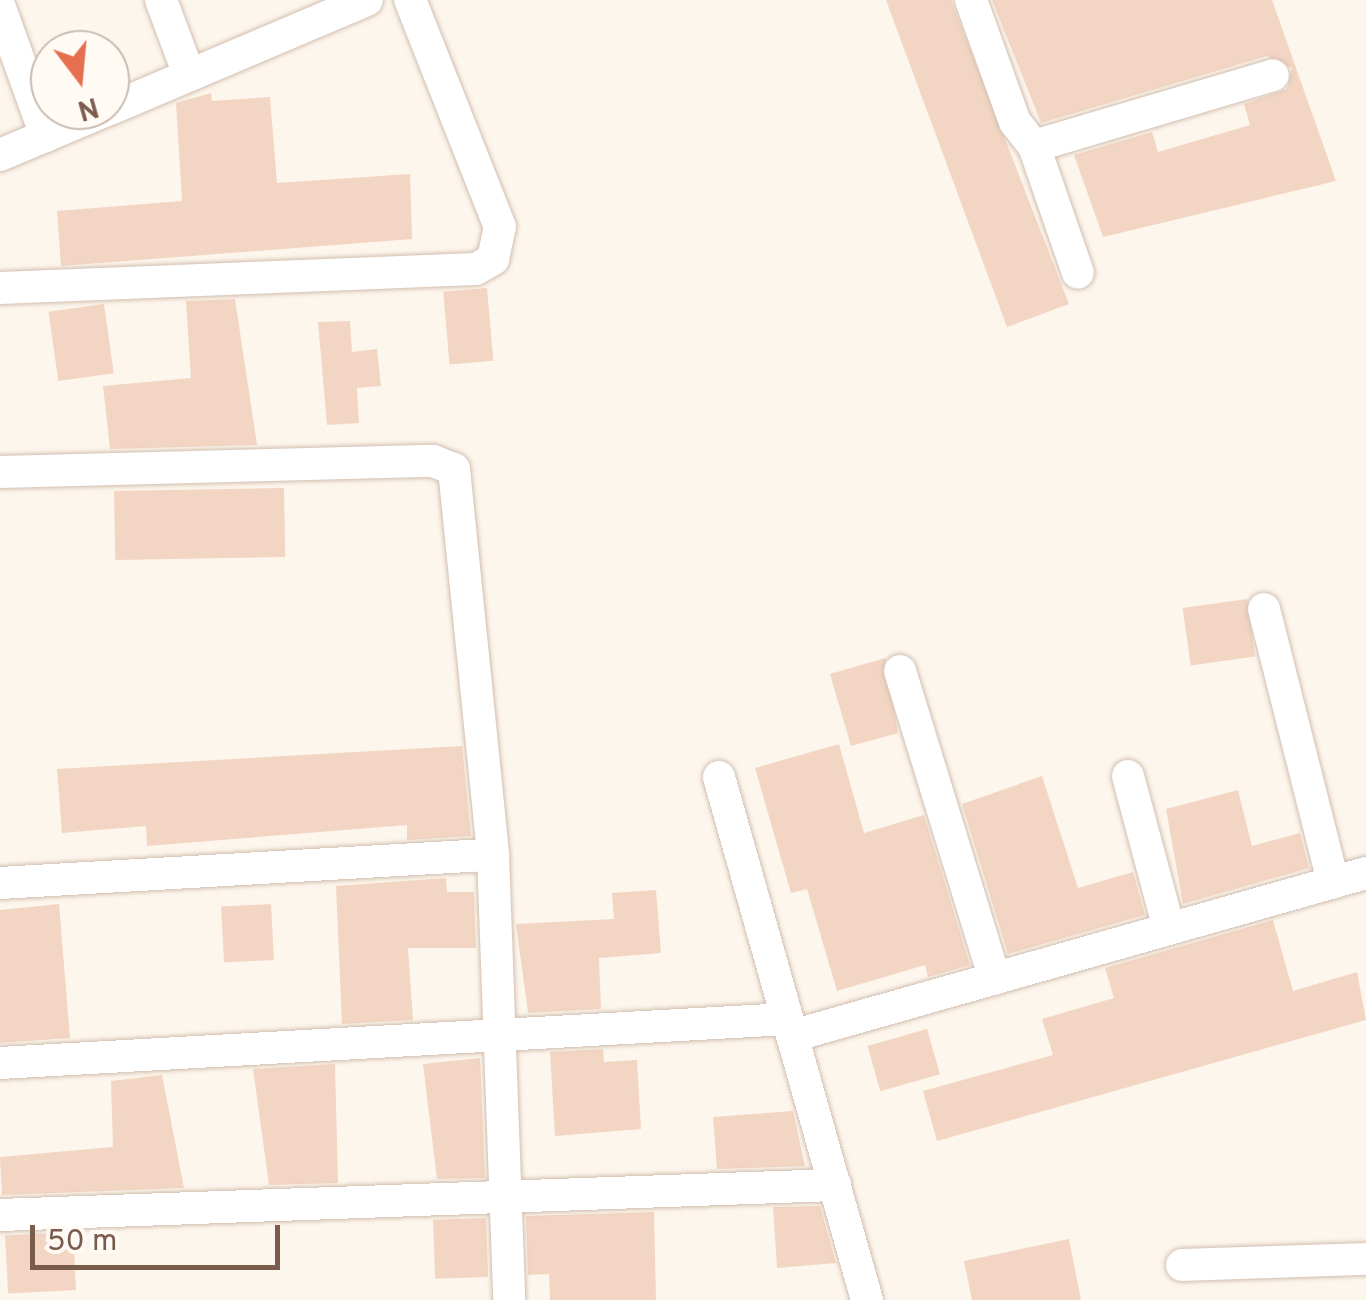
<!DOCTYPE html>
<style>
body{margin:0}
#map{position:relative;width:1366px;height:1300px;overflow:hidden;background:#fdf6ec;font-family:Overpass,sans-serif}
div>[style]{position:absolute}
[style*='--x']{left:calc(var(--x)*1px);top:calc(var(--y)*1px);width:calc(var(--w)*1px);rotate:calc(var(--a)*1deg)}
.building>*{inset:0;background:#f3d5c3;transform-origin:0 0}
.roads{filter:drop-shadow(0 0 2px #d1beb0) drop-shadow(0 0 2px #d1beb0)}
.minor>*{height:32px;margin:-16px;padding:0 16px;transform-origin:16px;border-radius:16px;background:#fff}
span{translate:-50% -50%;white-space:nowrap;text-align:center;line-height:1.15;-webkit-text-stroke:8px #fffaf3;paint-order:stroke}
.north{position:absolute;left:30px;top:30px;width:100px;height:100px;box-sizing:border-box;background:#fffaf3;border:2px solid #cabbb1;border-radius:50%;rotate:164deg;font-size:28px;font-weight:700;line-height:40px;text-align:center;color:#7a5c4d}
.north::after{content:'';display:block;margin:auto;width:35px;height:45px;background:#e76f51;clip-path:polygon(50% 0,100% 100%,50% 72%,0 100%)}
.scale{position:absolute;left:30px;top:1225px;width:250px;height:45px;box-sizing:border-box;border:5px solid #7a5c4d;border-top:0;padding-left:12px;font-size:30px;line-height:35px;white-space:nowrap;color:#7a5c4d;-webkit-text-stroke:8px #fffaf3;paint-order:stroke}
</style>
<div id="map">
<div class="building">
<i style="clip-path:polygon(886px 0,951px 0,1069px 304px,1007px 327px)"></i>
<i style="clip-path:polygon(992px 0,1272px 0,1336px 181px,1103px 237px,1074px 155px,1152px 132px,1158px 152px,1250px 125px,1244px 104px,1287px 89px,1292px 68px,1267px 56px,1041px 123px)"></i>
<i style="clip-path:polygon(211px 93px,212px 101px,270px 97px,277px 183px,410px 174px,412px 239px,61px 266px,57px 211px,182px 201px,176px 103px)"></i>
<i style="left:487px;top:288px;width:73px;height:44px;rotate:85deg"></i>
<i style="clip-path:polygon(235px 299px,257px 445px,110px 449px,103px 386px,191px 378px,186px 301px)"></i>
<i style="left:104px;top:304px;width:70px;height:56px;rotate:82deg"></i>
<i style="clip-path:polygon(350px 321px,352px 352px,377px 349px,381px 386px,357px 388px,359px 423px,327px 425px,318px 322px)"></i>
<i style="left:284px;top:488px;width:69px;height:170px;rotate:89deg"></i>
<i style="left:1247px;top:599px;width:58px;height:65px;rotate:82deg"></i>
<i style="clip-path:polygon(885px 658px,898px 733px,851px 746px,830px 674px)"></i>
<i style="clip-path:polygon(839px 744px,864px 833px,924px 815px,970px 965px,928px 977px,925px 965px,837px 991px,807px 889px,791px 893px,755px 768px)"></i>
<i style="clip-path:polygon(462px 746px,471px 836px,407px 840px,407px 825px,147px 846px,146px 826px,62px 833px,57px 769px)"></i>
<i style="clip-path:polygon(1042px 776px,1078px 888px,1133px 872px,1145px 915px,1008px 954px,962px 804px)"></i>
<i style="clip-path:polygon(1238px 790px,1252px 846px,1300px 833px,1309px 868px,1183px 904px,1166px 809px)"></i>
<i style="clip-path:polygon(446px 878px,447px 892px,474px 892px,476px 948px,408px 948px,413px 1020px,342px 1024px,336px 886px)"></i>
<i style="clip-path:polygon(656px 890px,661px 953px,599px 958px,601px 1009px,528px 1013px,516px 924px,614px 919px,612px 893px)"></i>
<i style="clip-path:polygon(59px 904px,70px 1038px,0 1043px,0 910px)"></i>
<i style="left:271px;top:904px;width:56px;height:50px;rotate:87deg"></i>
<i style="clip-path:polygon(1273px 920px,1293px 991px,1357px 972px,1366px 1020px,937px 1141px,923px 1091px,1053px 1055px,1042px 1019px,1114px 998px,1105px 968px)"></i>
<i style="left:927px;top:1029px;width:47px;height:62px;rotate:74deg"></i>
<i style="clip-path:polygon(603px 1049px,604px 1062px,637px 1060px,641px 1129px,555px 1136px,550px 1052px)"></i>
<i style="clip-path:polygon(480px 1058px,485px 1178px,437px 1179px,423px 1064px)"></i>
<i style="clip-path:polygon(335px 1064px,338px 1183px,269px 1185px,253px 1069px)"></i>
<i style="clip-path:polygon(162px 1075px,184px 1188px,2px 1195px,0 1157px,113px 1147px,111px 1081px)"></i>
<i style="clip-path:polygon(793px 1111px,805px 1166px,717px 1169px,713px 1117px)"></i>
<i style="clip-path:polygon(820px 1206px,836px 1263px,777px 1268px,773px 1207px)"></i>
<i style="clip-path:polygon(654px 1212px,656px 1300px,550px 1300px,549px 1274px,528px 1275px,526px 1216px)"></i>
<i style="left:486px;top:1218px;width:59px;height:53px;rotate:88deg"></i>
<i style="left:73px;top:1232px;width:58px;height:68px;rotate:87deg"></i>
<i style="clip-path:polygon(1069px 1239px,1081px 1300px,972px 1300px,964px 1261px)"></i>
</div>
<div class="roads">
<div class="minor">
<i style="--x:161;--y:0;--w:80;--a:69.5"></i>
<i style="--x:971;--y:0;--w:130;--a:70.2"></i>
<i style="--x:1015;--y:122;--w:31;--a:52"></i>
<i style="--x:1034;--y:146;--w:249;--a:-16.5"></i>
<i style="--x:0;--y:8;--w:136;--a:70.2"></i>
<i style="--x:110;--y:109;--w:279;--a:-23"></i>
<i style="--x:1034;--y:146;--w:134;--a:70.9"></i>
<i style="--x:0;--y:155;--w:116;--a:-22.8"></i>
<i style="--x:0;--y:288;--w:476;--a:-2.3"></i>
<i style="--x:476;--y:269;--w:20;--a:-30"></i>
<i style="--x:493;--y:259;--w:33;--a:-78"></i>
<i style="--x:500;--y:227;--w:244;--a:-111.6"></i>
<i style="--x:0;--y:472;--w:433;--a:-1.5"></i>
<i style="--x:433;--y:461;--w:22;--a:21"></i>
<i style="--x:454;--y:469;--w:388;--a:84.2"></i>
<i style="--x:493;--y:855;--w:445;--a:87.9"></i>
<i style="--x:1264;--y:609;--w:282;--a:75.8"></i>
<i style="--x:900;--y:671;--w:322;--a:72.9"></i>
<i style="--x:1128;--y:776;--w:158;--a:75"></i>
<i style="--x:719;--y:777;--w:544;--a:74.2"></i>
<i style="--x:0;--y:883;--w:494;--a:-3.3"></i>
<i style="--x:792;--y:1036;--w:597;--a:-15.85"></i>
<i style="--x:0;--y:1063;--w:788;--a:-3.2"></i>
<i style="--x:0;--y:1215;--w:836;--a:-2.06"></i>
<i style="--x:1182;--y:1265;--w:184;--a:-1.9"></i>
</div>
</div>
<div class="north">N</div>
<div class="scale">50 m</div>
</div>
